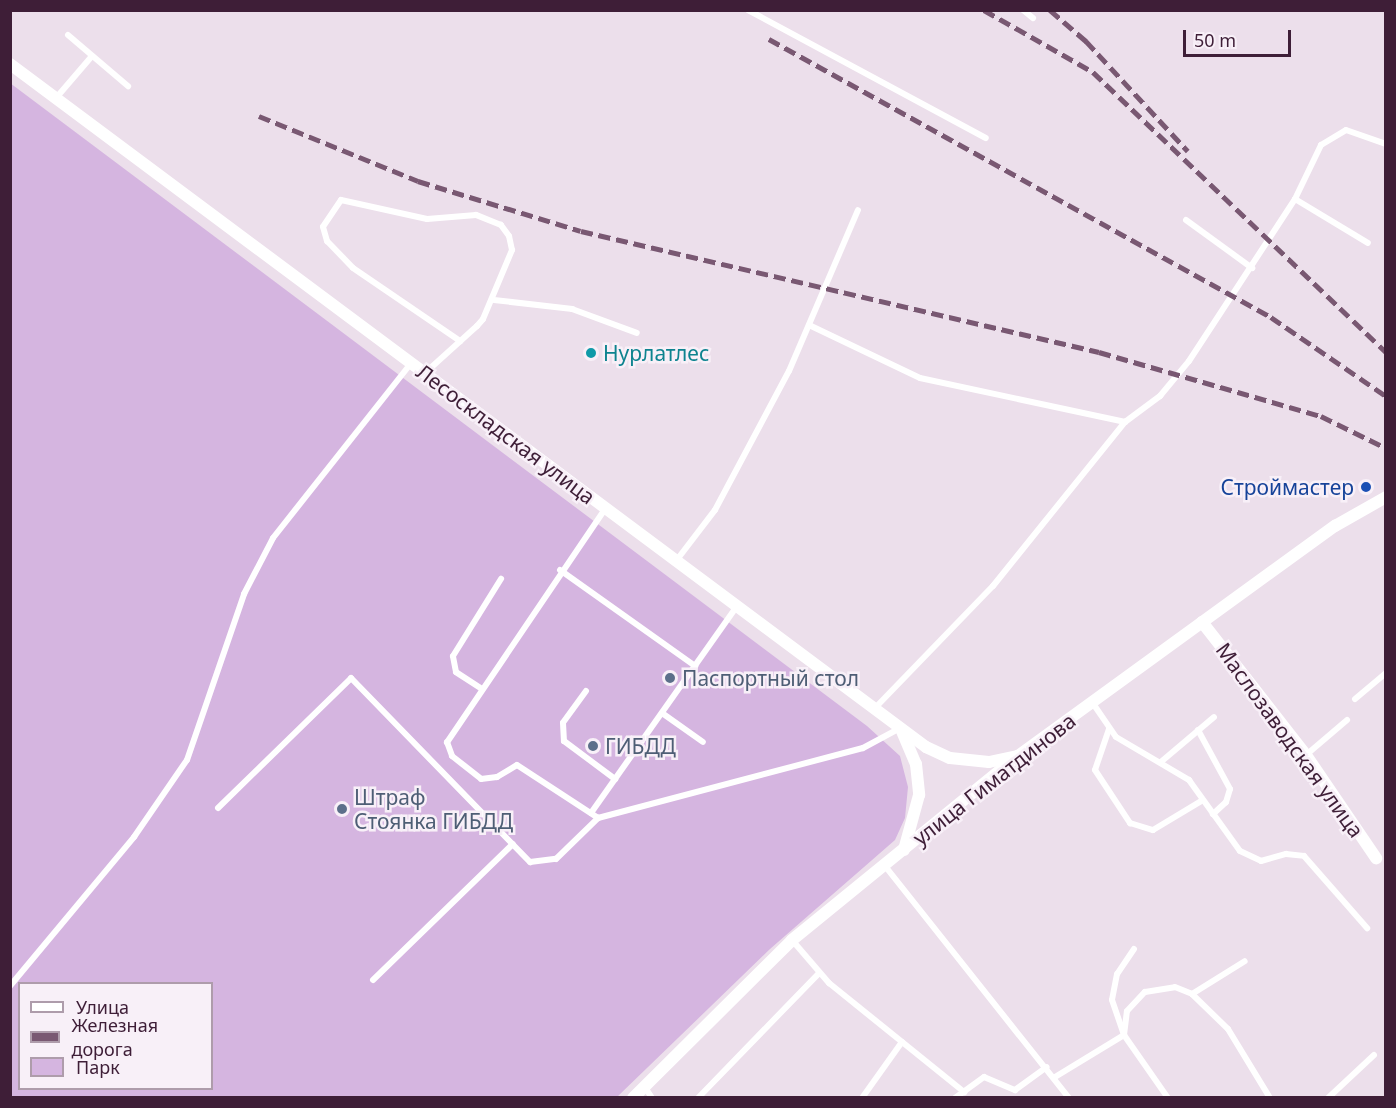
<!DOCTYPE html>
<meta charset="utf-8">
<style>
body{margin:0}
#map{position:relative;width:1396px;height:1108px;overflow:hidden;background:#ecdfeb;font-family:"Noto Sans",sans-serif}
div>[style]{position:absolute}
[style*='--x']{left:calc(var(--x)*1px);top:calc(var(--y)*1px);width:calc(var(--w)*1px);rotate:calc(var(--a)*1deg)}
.green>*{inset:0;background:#d5b5e0}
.service>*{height:6px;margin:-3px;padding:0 3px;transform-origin:3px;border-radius:3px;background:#fff}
.minor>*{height:12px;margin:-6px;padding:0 6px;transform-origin:6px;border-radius:6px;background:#fff}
.rail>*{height:4.5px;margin-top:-2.25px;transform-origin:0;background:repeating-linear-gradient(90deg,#795872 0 12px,transparent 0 18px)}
.dots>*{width:16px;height:16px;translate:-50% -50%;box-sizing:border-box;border:3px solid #f8f0f8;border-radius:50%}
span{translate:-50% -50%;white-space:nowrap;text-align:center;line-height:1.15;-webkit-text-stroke:5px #f8f0f8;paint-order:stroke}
.culture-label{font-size:21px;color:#0d838f}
.left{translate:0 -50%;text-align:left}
.street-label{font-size:21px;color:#3e1e37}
.transit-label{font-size:21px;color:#164399}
.right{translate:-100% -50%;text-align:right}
.service-label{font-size:21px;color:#4e5e75}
.frame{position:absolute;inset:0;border:12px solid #3e1e37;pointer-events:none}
.legend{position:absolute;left:18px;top:982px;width:195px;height:108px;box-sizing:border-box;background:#f8f0f8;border:2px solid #ae9cab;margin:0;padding:8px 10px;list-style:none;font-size:18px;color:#3e1e37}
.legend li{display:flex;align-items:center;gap:12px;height:30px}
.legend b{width:30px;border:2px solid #ae9cab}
.scale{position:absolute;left:1183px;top:30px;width:108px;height:27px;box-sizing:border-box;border:3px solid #3e1e37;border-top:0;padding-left:8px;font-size:18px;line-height:21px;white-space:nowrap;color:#3e1e37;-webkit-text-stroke:4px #f8f0f8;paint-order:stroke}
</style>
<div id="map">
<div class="green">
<i style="clip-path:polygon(evenodd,10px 83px,867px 726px,900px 756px,908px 787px,905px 818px,895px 840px,770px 949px,617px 1097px,11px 1097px,10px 83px,20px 984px,212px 984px,212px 1088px,20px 1088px,20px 984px)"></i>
</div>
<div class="service">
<i style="--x:748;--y:10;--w:270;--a:28.3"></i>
<i style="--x:1023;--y:10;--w:13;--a:39"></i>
<i style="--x:68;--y:35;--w:79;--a:40.4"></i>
<i style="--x:56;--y:98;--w:55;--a:-49.4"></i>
<i style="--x:1295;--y:199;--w:85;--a:31.1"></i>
<i style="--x:1186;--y:220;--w:82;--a:36"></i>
<i style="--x:494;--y:300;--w:79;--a:6.6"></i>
<i style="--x:572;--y:309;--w:69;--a:20.3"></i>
<i style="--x:809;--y:325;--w:123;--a:25.5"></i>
<i style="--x:920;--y:378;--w:210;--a:12.1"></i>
<i style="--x:425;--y:373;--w:70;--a:-42.1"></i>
<i style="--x:477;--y:326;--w:9;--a:-49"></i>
<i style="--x:483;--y:319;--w:75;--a:-67.2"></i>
<i style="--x:512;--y:250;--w:14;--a:-102"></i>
<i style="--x:509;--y:236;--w:14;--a:-126"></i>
<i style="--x:501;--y:225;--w:27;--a:-158"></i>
<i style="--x:476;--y:215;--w:49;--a:175.3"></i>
<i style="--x:427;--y:219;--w:88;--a:-167.5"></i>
<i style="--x:341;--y:200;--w:32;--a:124"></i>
<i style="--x:323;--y:227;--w:15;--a:74"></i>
<i style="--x:327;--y:241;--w:37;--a:46"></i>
<i style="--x:353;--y:268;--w:130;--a:34.3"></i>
<i style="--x:605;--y:509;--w:282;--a:124.1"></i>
<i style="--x:447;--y:742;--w:15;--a:70"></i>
<i style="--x:452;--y:756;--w:37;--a:38"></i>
<i style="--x:481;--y:779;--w:16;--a:-7"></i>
<i style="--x:497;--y:777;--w:23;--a:-31"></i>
<i style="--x:517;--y:765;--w:97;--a:33.2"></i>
<i style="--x:598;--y:818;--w:274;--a:-14.8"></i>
<i style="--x:863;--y:748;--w:42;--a:-28.4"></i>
<i style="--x:676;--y:561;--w:64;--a:-52.6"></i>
<i style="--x:715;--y:510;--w:157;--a:-62"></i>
<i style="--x:789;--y:371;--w:175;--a:-66.8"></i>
<i style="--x:560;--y:570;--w:166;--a:35.4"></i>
<i style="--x:482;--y:689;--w:31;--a:-147"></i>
<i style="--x:456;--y:672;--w:16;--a:-101"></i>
<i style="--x:453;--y:656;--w:91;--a:-58.1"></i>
<i style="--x:586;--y:691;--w:39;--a:126"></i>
<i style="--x:563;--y:723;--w:18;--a:87"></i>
<i style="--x:564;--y:741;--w:64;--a:36.7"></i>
<i style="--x:1355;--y:699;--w:40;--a:-40"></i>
<i style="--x:1092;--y:702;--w:42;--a:55.6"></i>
<i style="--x:1116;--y:737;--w:85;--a:30.5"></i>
<i style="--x:1189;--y:780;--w:87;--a:54.3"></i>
<i style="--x:1240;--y:851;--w:23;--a:25"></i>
<i style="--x:1261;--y:861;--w:26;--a:-16"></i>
<i style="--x:1286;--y:854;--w:18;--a:6"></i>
<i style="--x:1304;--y:856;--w:96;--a:48.8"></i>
<i style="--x:875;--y:708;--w:170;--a:-46"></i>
<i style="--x:993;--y:586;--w:211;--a:-51.2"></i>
<i style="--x:1125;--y:422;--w:44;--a:-36.6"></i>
<i style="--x:1160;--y:396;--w:45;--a:-50.4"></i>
<i style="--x:1189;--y:361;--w:194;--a:-56.8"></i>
<i style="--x:1295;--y:199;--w:60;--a:-64.3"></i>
<i style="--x:1321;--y:145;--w:29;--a:-31"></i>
<i style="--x:1346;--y:130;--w:42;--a:19.3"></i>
<i style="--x:662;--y:713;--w:50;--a:35.3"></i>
<i style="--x:1109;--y:729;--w:43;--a:108.9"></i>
<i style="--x:1095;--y:770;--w:64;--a:56.6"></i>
<i style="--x:1130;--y:823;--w:24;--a:17"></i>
<i style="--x:1153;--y:830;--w:58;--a:-31"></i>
<i style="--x:1198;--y:730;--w:67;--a:61.5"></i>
<i style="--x:1230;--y:789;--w:14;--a:107"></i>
<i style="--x:1226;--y:802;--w:18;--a:137"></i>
<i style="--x:1306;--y:755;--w:54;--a:-40.5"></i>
<i style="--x:1162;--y:761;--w:68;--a:-40.2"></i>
<i style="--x:218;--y:808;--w:186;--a:-44.3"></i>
<i style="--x:351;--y:678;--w:257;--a:45.8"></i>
<i style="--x:530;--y:862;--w:26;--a:-7"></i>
<i style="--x:556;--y:859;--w:59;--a:-44.3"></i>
<i style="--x:591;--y:813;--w:253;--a:-54.8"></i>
<i style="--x:885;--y:866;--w:296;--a:51.6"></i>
<i style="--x:792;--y:940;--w:57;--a:49.3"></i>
<i style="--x:829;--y:983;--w:174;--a:38.9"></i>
<i style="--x:1134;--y:949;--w:30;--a:124"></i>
<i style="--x:1117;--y:974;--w:26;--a:101"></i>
<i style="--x:1112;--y:1000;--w:37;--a:71"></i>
<i style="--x:1124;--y:1035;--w:77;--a:55.1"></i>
<i style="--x:373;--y:980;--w:195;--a:-44.2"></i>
<i style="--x:10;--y:986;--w:194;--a:-50.2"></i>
<i style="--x:134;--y:837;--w:93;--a:-55.5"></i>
<i style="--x:187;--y:760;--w:176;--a:-71"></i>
<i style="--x:244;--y:594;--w:63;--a:-62.6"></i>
<i style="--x:273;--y:538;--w:223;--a:-51.7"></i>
<i style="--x:1192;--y:994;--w:50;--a:44.2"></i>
<i style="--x:1228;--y:1029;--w:81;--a:58.7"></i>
<i style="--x:1055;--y:1077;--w:81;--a:-31.3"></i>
<i style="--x:1124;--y:1035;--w:24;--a:-83"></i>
<i style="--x:1127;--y:1011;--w:26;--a:-47"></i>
<i style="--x:1145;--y:992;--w:30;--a:-9"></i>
<i style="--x:1175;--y:987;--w:18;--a:22"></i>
<i style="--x:1192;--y:994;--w:62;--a:-31.9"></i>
<i style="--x:644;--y:1086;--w:14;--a:56"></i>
<i style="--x:698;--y:1098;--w:174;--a:-45.9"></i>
<i style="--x:862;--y:1098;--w:69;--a:-54.5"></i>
<i style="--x:955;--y:1098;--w:36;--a:-36"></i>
<i style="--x:984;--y:1077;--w:34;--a:23"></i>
<i style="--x:1015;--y:1090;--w:39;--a:-36"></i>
<i style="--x:1328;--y:1098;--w:63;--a:-43.1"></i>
</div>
<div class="minor">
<i style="--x:10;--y:64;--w:1143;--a:36.71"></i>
<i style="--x:926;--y:747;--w:26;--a:25"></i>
<i style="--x:950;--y:758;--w:39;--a:6"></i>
<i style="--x:989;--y:762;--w:30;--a:-12"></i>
<i style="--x:1202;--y:622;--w:169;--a:52"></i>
<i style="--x:1306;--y:755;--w:125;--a:55.8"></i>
<i style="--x:901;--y:729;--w:38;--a:67"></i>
<i style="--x:916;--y:764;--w:31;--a:84"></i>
<i style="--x:919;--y:795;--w:57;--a:105.3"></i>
<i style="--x:633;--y:1098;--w:224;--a:-44.8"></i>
<i style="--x:792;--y:940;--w:291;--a:-39.2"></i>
<i style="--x:1018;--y:756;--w:392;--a:-36"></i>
<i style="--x:1335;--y:526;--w:59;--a:-29.6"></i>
</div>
<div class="rail">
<i style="--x:984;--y:10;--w:125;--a:29.6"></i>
<i style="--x:1093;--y:72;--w:405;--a:43.7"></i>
<i style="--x:1050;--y:10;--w:48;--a:40.7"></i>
<i style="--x:1086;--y:41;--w:150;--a:47.2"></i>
<i style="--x:769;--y:39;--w:574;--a:28.98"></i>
<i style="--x:1271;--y:317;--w:140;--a:34.5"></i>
<i style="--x:259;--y:116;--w:172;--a:22.2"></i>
<i style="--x:418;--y:181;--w:170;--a:17.1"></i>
<i style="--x:581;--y:231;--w:532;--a:13.15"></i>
<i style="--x:1099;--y:352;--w:231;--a:16.1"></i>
<i style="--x:1321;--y:416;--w:72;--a:26.2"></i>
</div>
<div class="dots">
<i style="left:591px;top:353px;background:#0f9aa8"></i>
<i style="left:1366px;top:487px;background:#1a4fb4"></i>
<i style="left:670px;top:678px;background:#5c6f8a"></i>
<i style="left:593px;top:746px;background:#5c6f8a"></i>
<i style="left:342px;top:809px;background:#5c6f8a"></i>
</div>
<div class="culture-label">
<span class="left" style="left:603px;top:353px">Нурлатлес</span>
</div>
<div class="street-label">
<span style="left:506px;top:434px;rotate:37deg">Лесоскладская улица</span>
<span style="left:1290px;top:740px;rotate:54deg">Маслозаводская улица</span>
<span style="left:994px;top:779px;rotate:-38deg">улица Гиматдинова</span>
</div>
<div class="transit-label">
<span class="right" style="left:1354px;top:487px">Строймастер</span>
</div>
<div class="service-label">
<span class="left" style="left:682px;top:678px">Паспортный стол</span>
<span class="left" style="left:605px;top:746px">ГИБДД</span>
<span class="left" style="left:354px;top:809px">Штраф<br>Стоянка ГИБДД</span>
</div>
<div class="frame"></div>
<ul class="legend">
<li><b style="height:8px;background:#fff"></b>Улица</li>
<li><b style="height:8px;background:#795872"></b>Железная дорога</li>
<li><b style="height:16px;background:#d5b5e0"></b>Парк</li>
</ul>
<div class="scale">50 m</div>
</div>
